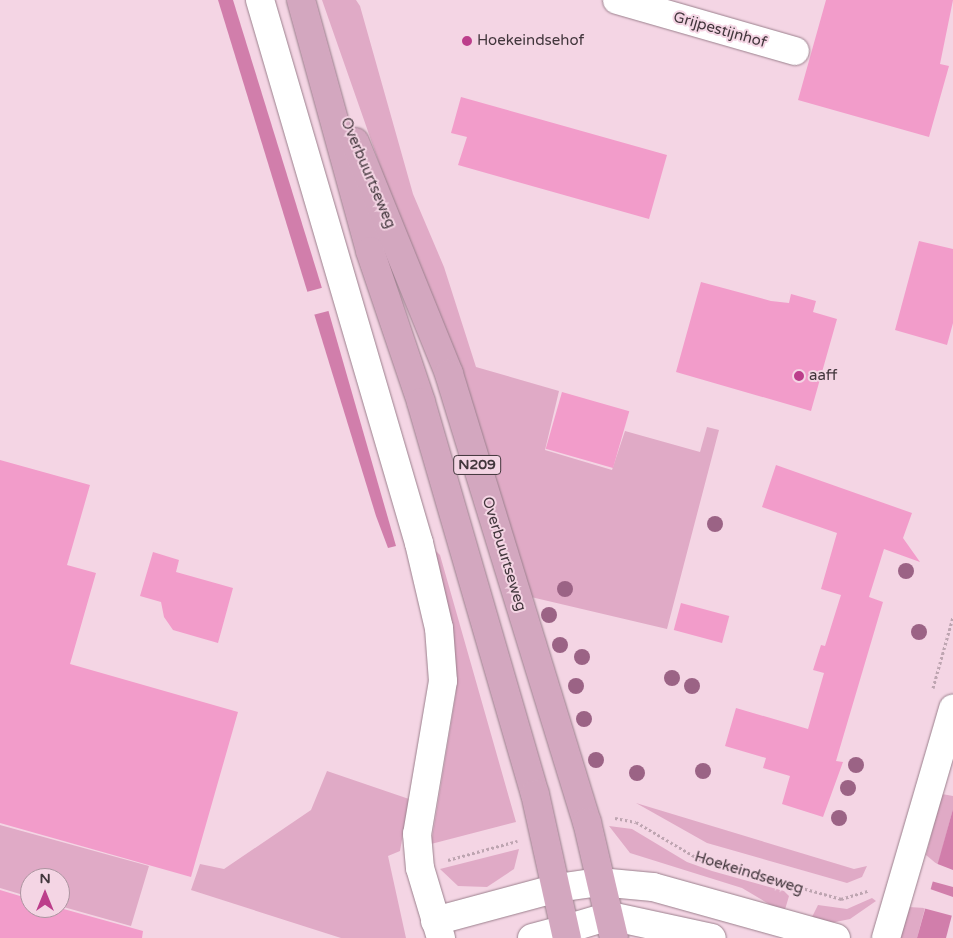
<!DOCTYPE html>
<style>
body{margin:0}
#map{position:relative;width:953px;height:938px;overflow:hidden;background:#f4d5e4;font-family:"Varela Round",sans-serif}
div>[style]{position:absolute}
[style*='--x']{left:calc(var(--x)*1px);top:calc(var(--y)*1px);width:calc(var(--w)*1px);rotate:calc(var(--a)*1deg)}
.green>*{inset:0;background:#e0aac6}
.water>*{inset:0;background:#d17eab}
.pier>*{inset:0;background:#f4d5e4;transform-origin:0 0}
.building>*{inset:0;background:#f29cca;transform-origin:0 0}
.path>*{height:3px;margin-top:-1.5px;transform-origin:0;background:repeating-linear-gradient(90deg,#bea5b1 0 2.5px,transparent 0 5px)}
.roads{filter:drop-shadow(0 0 1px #9b808d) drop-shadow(0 0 1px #9b808d)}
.street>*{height:28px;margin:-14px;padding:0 14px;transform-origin:14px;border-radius:14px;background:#fff}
.secondary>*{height:28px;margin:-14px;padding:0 14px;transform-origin:14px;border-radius:14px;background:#fff}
.primary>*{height:28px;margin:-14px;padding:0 14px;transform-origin:14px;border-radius:14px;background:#d3a7bf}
.trees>*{width:16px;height:16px;margin:-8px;border-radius:50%;background:#9b6385}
.dots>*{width:14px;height:14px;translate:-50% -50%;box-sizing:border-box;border:2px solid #f4d5e4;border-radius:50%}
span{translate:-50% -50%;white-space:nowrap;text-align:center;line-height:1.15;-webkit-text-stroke:4px #f4d5e4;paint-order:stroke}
.shield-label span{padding:1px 4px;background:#f4d5e4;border:1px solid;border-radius:4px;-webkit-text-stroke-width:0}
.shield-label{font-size:14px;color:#42363c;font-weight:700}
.street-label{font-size:15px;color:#42363c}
.poi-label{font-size:15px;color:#42363c}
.left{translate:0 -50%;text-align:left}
.north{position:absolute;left:20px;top:868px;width:50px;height:50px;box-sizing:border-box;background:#f4d5e4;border:1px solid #ad95a1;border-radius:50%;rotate:0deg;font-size:14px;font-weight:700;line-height:20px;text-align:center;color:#42363c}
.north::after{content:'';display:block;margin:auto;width:18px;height:22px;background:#bc3e8b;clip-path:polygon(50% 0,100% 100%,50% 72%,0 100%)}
</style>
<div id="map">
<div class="green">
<i style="clip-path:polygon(322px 0,356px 0,360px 6px,413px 194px,444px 267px,476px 367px,559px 391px,545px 450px,612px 470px,625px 431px,700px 452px,707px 427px,719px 430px,667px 629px,531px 597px)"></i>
<i style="clip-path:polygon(429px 544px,440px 555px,516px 822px,431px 844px,456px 693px,455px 665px)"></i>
<i style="clip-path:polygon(327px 771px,409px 799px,400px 851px,388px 856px,406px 938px,341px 938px,191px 890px,200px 864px,224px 869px,311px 810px)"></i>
<i style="clip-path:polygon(942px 794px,953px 796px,953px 809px,938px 865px,926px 855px)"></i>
<i style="clip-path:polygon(636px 803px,854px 869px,867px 866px,862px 877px,847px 883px,707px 843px)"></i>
<i style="clip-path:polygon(0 825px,149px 866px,131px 926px,60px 906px,60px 878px,30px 878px,30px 897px,0 888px)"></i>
<i style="clip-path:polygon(609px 826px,632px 829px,687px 862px,712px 871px,784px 891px,789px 896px,784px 913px,742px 888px,630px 853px)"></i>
<i style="clip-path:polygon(519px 849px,514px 869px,487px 887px,458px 886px,440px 869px)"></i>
<i style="clip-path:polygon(872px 898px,876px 901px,850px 919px,826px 924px,810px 921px,818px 905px,847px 909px)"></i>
<i style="clip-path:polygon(909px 907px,925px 908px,917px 938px,900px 938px)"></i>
</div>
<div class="water">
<i style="clip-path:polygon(218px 0,233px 0,321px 285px,396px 546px,388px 548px,376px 516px)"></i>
<i style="clip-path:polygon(953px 809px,953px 911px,946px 938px,917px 938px)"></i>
</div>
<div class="pier">
<i style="left:325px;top:287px;width:24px;height:20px;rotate:75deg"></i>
<i style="clip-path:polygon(935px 863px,953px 870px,953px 887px,931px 881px)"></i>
<i style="clip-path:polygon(930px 889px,953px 897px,953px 916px,923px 908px)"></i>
</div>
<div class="building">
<i style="clip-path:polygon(826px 0,953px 0,940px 64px,949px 66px,929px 137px,798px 100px)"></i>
<i style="clip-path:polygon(461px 97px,667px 155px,649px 219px,458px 165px,467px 137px,451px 133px)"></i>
<i style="clip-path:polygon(919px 241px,953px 249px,953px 323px,947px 345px,895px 330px)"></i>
<i style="clip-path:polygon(701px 282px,771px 301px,789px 303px,791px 294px,816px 301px,813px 312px,837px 319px,811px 411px,676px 372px)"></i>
<i style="left:562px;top:392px;width:70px;height:59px;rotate:16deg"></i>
<i style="clip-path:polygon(0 460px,90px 485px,67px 565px,96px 573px,70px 664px,238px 712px,191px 877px,0 823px)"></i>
<i style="clip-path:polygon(776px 465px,912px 513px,903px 538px,920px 562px,884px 549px,869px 597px,883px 602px,836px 761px,843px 762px,823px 817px,782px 804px,790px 776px,763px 768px,766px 758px,725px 746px,736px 708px,808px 729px,824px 673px,813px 670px,821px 645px,825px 646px,841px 595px,821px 589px,837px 533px,762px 507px)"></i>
<i style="clip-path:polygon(153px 552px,179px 560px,176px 572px,233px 588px,218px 643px,173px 630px,164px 617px,161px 602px,140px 596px)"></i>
<i style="left:681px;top:603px;width:50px;height:28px;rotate:15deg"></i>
<i style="clip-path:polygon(0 890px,30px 899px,30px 908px,60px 908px,143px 931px,142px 938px,0 938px)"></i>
</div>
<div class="path">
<i style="--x:933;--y:688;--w:74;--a:-74.3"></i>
<i style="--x:615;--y:818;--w:21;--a:11"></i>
<i style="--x:636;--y:822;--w:73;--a:30.4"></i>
<i style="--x:699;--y:859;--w:148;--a:15.7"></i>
<i style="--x:841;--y:899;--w:28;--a:-17"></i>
<i style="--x:448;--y:860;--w:72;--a:-15.4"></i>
</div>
<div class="roads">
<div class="street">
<i style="--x:260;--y:0;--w:566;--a:73.68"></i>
<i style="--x:419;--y:543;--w:87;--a:76.8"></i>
<i style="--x:439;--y:628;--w:53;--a:85.7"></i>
<i style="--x:443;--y:681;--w:155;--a:99.6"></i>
<i style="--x:417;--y:834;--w:34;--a:85"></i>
<i style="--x:420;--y:868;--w:73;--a:73.3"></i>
<i style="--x:617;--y:0;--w:185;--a:16"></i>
<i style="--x:435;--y:921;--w:126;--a:-15.1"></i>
<i style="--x:532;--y:938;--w:35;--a:-15"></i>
</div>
<div class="secondary">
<i style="--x:557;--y:888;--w:42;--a:-8.1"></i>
<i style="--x:599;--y:882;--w:54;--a:5.3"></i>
<i style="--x:653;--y:887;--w:190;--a:15.6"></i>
<i style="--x:566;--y:929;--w:46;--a:-16.5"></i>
<i style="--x:610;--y:916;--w:104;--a:12.2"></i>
<i style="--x:886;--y:938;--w:239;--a:-73.7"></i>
</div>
<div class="primary">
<i style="--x:301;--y:0;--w:260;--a:74.6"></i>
<i style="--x:370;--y:251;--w:159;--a:71.3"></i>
<i style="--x:421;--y:402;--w:408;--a:73.8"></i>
<i style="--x:535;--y:794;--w:148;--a:77.5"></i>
<i style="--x:355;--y:142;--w:250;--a:67.9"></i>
<i style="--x:449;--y:374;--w:469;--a:72.9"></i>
<i style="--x:587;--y:822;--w:119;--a:76.9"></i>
</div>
</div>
<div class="trees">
<i style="left:715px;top:524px"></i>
<i style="left:906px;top:571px"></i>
<i style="left:565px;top:589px"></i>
<i style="left:549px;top:615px"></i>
<i style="left:919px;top:632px"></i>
<i style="left:560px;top:645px"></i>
<i style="left:582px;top:657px"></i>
<i style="left:672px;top:678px"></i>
<i style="left:576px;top:686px"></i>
<i style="left:692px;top:686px"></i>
<i style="left:584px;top:719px"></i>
<i style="left:596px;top:760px"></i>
<i style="left:856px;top:765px"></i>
<i style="left:703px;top:771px"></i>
<i style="left:637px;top:773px"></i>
<i style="left:848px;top:788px"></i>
<i style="left:839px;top:818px"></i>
</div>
<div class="dots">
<i style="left:467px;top:41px;background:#bc3e8b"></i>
<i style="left:799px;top:376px;background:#bc3e8b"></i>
</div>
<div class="shield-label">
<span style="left:477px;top:465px">N209</span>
</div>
<div class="street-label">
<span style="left:720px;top:30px;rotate:16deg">Grijpestijnhof</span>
<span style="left:368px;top:173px;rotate:67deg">Overbuurtseweg</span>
<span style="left:504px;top:554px;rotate:73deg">Overbuurtseweg</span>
<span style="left:749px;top:873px;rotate:17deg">Hoekeindseweg</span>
</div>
<div class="poi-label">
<span class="left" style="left:477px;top:41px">Hoekeindsehof</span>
<span class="left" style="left:809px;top:376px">aaff</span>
</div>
<div class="north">N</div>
</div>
